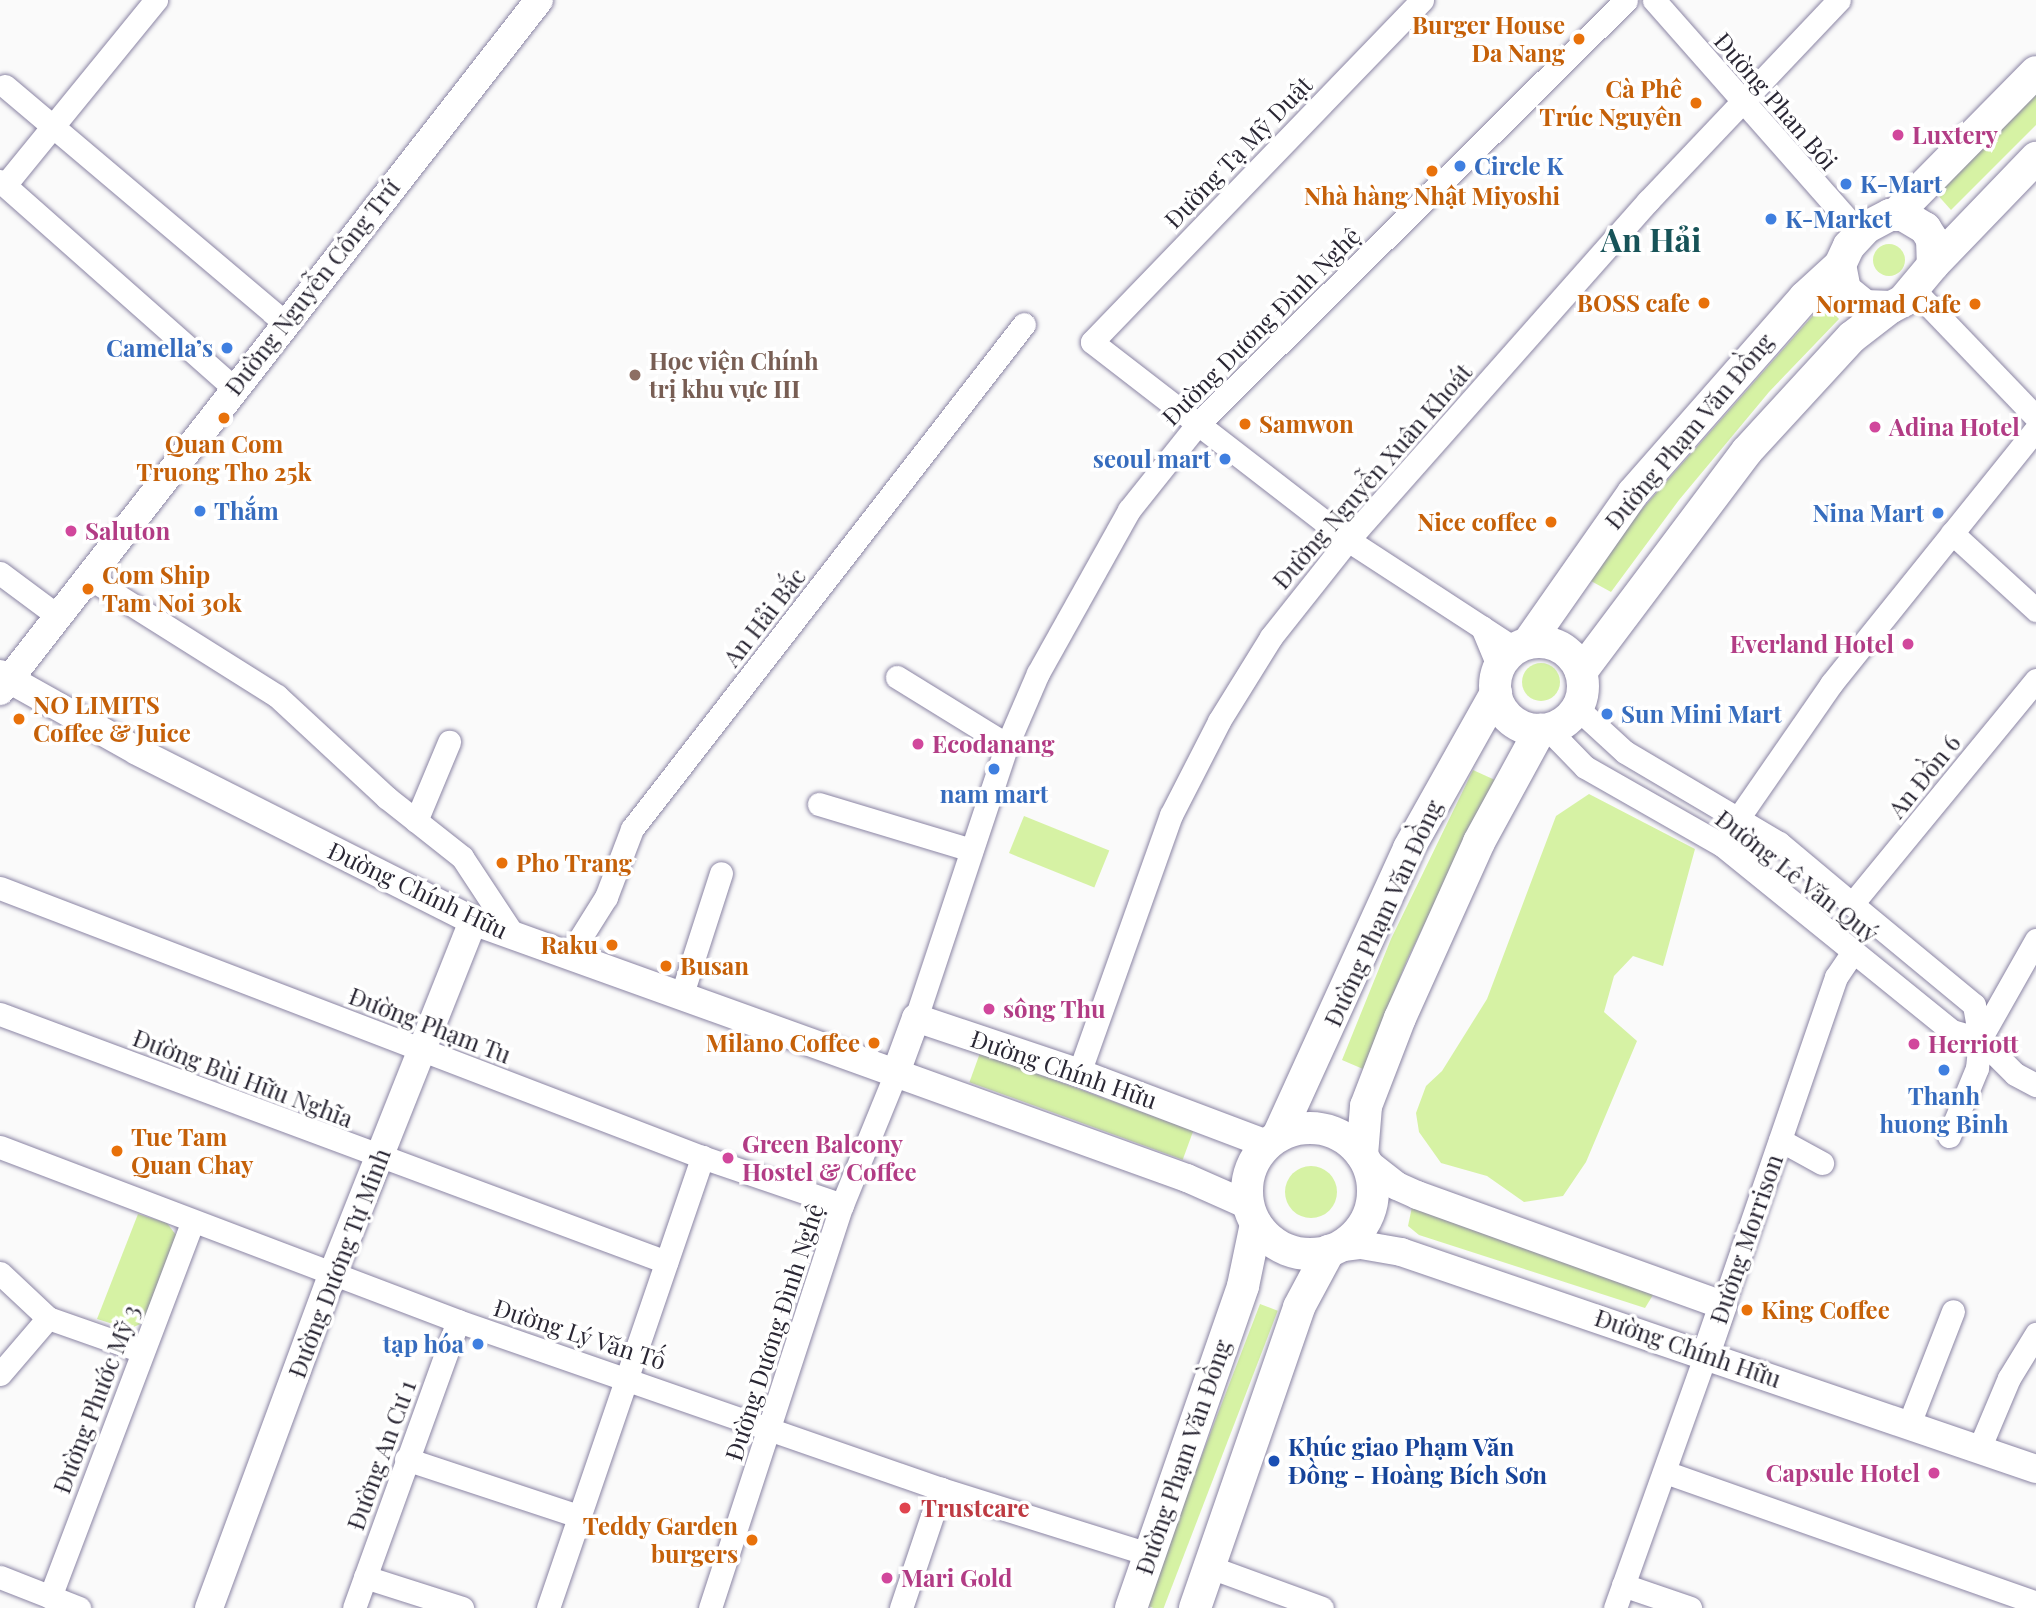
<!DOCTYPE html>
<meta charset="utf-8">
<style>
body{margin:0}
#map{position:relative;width:2036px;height:1608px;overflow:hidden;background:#fafafa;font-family:"Playfair Display",serif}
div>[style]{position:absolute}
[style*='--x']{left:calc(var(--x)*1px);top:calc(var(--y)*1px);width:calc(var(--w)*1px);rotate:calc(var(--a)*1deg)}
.green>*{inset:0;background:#d6f2a4;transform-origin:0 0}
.round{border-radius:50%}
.roads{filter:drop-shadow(0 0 2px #8b85a4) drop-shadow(0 0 2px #8b85a4)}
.minor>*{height:23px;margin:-11.5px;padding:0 11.5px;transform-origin:11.5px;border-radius:11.5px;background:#fff}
.tertiary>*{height:28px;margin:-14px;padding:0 14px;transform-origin:14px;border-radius:14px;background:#fff}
.secondary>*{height:32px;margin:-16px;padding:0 16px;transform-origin:16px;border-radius:16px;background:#fff}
.secondary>.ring{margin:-16px;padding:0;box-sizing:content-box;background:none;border:32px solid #fff;border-radius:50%}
.dots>*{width:19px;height:19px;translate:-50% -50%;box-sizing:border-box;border:4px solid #fff;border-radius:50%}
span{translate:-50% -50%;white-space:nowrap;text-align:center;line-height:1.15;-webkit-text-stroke:7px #fff;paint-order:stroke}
.food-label{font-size:24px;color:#c56008;font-weight:700}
.right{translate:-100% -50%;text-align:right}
.left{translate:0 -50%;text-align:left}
.street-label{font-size:24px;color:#2a2734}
.hotel-label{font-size:24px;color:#b23c85;font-weight:700}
.shop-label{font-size:24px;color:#366cbe;font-weight:700}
.education-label{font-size:24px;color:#785e54;font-weight:700}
.transit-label{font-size:24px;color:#164399;font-weight:700}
.health-label{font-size:24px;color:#be3a42;font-weight:700}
.district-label{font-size:32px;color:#175358;font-weight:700}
</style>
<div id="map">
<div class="green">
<i style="clip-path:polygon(2036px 92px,2036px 125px,1951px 210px,1935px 192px)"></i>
<i class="round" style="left:1873px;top:244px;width:32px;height:32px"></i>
<i style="clip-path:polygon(1824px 303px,1839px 319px,1769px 392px,1679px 500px,1611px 592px,1591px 581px,1636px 516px)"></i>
<i class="round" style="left:1522px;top:663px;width:38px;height:38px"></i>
<i style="clip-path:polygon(1473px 770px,1495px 780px,1407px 960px,1363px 1069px,1342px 1060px,1391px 939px)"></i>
<i style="clip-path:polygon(1589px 794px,1695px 849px,1663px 966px,1633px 956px,1614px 976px,1604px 1012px,1637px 1041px,1586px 1162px,1563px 1196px,1524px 1202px,1487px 1176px,1441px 1163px,1419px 1132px,1416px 1113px,1426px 1086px,1442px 1071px,1487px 999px,1556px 816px)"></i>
<i style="left:1024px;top:816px;width:92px;height:40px;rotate:22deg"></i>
<i style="left:980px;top:1053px;width:227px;height:31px;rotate:20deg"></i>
<i class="round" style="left:1285px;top:1166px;width:52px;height:52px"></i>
<i style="clip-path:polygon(1412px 1207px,1652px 1284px,1653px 1295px,1645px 1308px,1419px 1235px,1408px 1226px)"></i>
<i style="clip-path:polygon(138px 1214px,167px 1223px,179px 1239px,145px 1322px,129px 1329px,97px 1319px)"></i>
<i style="left:1260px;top:1304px;width:19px;height:322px;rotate:21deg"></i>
</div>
<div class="roads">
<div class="minor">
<i style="--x:1422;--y:0;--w:475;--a:134"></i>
<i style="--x:1092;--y:342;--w:324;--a:37.7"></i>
<i style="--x:1348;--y:540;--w:199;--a:33.1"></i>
<i style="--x:1654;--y:0;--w:312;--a:48.6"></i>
<i style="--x:5;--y:86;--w:365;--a:40.2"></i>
<i style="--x:0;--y:181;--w:311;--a:41.5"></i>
<i style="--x:5;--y:185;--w:239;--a:-50.8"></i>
<i style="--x:1915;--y:291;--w:175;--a:46.2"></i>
<i style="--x:1952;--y:533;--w:114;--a:42.5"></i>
<i style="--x:0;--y:573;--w:72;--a:36.6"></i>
<i style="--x:88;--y:577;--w:223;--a:32.2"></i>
<i style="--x:277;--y:696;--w:149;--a:42.8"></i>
<i style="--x:386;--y:797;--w:97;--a:38.3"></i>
<i style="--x:462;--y:857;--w:95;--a:56.6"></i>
<i style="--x:1482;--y:627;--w:44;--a:67.5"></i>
<i style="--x:897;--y:677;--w:129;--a:31.7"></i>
<i style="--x:1577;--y:708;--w:65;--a:42.5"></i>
<i style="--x:1625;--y:752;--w:179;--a:30.6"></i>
<i style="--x:1779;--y:843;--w:95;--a:39.9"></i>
<i style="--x:1852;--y:904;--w:158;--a:39.6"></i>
<i style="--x:1974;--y:1005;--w:35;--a:80"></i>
<i style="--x:1548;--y:729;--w:53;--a:45.8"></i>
<i style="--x:1585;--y:767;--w:158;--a:29.7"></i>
<i style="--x:1722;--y:845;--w:296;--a:39"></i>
<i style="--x:1952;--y:1031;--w:29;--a:16"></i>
<i style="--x:1980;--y:1039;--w:49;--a:45"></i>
<i style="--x:2015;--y:1074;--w:24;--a:28"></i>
<i style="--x:819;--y:804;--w:159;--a:16.8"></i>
<i style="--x:416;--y:821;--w:86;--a:-67.3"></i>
<i style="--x:1730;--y:830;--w:178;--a:-55.3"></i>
<i style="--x:1831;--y:684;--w:327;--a:-51.2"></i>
<i style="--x:0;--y:888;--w:752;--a:20.97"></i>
<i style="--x:702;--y:1157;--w:148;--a:18.9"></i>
<i style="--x:1852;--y:904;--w:290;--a:-50.6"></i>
<i style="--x:569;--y:956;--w:70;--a:-57.9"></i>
<i style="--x:606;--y:897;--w:73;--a:-69.1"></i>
<i style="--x:632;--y:829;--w:639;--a:-52.18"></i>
<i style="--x:681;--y:997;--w:130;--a:-72.1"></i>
<i style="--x:0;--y:1014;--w:711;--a:20.42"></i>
<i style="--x:916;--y:1018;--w:288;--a:-71.6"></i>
<i style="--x:1007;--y:745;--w:78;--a:-66.7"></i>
<i style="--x:1038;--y:673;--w:187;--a:-60.8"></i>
<i style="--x:1129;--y:510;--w:107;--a:-51.4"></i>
<i style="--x:1196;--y:426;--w:605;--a:-44.73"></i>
<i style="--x:1079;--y:1073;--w:274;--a:-70.4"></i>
<i style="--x:1171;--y:815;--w:106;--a:-62.9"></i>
<i style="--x:1219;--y:721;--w:99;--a:-58.2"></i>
<i style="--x:1271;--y:637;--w:124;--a:-51.6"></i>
<i style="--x:1348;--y:540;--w:453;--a:-48.5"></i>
<i style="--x:1648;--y:201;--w:277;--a:-46.5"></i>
<i style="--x:1949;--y:1136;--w:74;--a:-67.6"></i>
<i style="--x:1977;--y:1068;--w:29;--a:-84"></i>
<i style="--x:1980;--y:1039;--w:114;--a:-60.5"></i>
<i style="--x:1780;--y:1140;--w:48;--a:28.7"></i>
<i style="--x:0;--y:1147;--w:490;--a:20.8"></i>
<i style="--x:458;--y:1321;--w:511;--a:19.18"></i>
<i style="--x:941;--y:1489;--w:218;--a:17.4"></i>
<i style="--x:0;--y:1273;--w:66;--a:43.2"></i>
<i style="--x:48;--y:1318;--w:100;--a:19.3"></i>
<i style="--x:1723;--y:1305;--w:347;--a:-71"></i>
<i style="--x:1836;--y:977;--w:30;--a:-56"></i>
<i style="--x:0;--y:1374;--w:74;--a:-49.4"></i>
<i style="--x:1909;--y:1424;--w:121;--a:-68.7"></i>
<i style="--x:1979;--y:1449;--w:77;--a:-67.1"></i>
<i style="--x:2009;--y:1378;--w:52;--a:-58.5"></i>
<i style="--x:406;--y:1459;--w:181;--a:18.3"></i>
<i style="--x:1665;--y:1472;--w:393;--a:19.4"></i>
<i style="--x:1210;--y:1567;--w:119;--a:20.1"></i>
<i style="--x:0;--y:1577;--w:85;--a:21.4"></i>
<i style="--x:365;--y:1577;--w:102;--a:17.7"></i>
<i style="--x:1623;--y:1585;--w:71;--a:18.9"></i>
<i style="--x:50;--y:1597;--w:402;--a:-69.2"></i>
<i style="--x:354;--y:1608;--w:305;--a:-70.1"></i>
<i style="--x:548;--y:1608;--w:477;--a:-71.1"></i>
<i style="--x:710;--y:1608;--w:424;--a:-71.9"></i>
<i style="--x:842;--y:1205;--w:140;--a:-67.8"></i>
<i style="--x:901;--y:1608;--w:126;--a:-71.4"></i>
<i style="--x:1615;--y:1608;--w:270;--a:-70.3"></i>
</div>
<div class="tertiary">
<i style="--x:0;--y:674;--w:157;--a:29.3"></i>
<i style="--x:137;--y:751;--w:377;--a:26.8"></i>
<i style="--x:473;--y:921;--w:759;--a:19.8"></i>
<i style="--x:1187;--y:1178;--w:67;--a:23.9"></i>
<i style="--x:0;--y:691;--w:876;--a:-52.04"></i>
<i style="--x:895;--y:1075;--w:61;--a:-69.8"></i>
<i style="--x:916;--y:1018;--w:172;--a:18.6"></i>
<i style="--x:1079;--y:1073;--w:201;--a:20.7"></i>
<i style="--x:1365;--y:1161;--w:41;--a:38"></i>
<i style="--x:1397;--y:1186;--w:22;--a:24"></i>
<i style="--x:1417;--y:1195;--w:325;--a:19.8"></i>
<i style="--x:1723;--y:1305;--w:52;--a:109.1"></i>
<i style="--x:1336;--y:1248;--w:25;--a:-7"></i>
<i style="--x:1361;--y:1245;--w:41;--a:9.9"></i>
<i style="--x:1401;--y:1252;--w:671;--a:18.87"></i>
<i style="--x:209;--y:1608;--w:357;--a:-69.7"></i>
<i style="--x:333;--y:1273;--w:379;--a:-68.3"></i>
</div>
<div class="secondary">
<i style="--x:1896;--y:214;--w:199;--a:-45.4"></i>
<i style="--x:1890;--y:215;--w:13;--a:0"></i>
<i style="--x:1903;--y:215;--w:26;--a:31"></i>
<i style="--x:1925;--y:228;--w:13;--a:58"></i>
<i style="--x:1932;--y:239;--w:26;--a:88"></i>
<i style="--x:1933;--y:265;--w:47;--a:129.8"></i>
<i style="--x:1903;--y:301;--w:13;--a:153"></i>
<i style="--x:1891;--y:307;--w:26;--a:-178"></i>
<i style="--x:1865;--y:306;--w:26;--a:-141"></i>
<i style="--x:1845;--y:290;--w:25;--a:-101"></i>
<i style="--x:1840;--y:265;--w:21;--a:-65"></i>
<i style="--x:1849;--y:246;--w:26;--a:-47"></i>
<i style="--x:1867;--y:227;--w:26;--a:-28"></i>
<i style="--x:1933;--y:265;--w:149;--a:-46.1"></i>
<i class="ring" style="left:1495px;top:642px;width:56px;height:56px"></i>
<i style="--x:1528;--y:643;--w:183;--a:-55"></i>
<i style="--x:1633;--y:493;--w:261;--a:-48.7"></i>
<i style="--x:1805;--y:297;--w:47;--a:-42.4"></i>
<i style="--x:1581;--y:672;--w:276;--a:-53.1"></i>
<i style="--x:1747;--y:451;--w:155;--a:-47.4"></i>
<i style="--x:1852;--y:337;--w:49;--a:-37.6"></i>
<i class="ring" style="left:1247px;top:1128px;width:94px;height:94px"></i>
<i style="--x:1278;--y:1136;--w:316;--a:-65.5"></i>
<i style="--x:1409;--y:848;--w:178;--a:-60.7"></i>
<i style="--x:1362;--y:1155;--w:49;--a:-85.3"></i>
<i style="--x:1366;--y:1106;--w:94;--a:-68.9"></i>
<i style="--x:1400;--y:1018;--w:193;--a:-65.8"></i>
<i style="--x:1479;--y:842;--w:128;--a:-61.4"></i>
<i style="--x:1131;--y:1608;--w:341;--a:-70.8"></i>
<i style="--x:1243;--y:1286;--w:63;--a:-78.2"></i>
<i style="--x:1195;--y:1608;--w:318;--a:-70.9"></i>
<i style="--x:1299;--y:1307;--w:64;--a:-61.8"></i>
</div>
</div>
<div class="dots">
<i style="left:1579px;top:39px;background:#e8710a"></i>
<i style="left:1696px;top:103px;background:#e8710a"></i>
<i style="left:1898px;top:135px;background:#d1479c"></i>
<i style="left:1460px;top:166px;background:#3f7fe0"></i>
<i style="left:1432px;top:171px;background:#e8710a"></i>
<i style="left:1846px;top:184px;background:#3f7fe0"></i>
<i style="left:1771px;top:219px;background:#3f7fe0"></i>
<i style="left:1704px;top:303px;background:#e8710a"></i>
<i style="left:1975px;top:304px;background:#e8710a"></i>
<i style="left:227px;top:348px;background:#3f7fe0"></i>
<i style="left:635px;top:375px;background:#8d6e63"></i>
<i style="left:224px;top:418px;background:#e8710a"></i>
<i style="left:1245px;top:424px;background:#e8710a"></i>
<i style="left:1875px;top:427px;background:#d1479c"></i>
<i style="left:1225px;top:459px;background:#3f7fe0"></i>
<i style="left:200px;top:511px;background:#3f7fe0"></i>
<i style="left:1938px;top:513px;background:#3f7fe0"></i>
<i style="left:1551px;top:522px;background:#e8710a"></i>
<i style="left:71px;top:531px;background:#d1479c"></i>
<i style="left:88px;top:589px;background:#e8710a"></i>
<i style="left:1908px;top:644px;background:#d1479c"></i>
<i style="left:1607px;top:714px;background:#3f7fe0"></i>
<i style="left:19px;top:719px;background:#e8710a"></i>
<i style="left:918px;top:744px;background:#d1479c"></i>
<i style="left:994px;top:769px;background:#3f7fe0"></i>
<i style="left:502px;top:863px;background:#e8710a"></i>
<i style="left:612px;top:945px;background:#e8710a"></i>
<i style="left:666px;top:966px;background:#e8710a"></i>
<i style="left:989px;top:1009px;background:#d1479c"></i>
<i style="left:874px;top:1043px;background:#e8710a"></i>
<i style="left:1914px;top:1044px;background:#d1479c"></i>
<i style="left:1944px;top:1070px;background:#3f7fe0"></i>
<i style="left:117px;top:1151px;background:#e8710a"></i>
<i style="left:728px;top:1158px;background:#d1479c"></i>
<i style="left:1747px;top:1310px;background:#e8710a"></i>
<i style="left:478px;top:1344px;background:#3f7fe0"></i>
<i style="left:1274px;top:1461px;background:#1a4fb4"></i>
<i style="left:1934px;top:1473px;background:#d1479c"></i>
<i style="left:905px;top:1508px;background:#e0444e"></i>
<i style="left:752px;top:1540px;background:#e8710a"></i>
<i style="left:887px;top:1578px;background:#d1479c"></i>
</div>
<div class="food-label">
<span class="right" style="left:1565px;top:39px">Burger House<br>Da Nang</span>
<span class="right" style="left:1682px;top:103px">Cà Phê<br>Trúc Nguyên</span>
<span style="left:1432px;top:196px">Nhà hàng Nhật Miyoshi</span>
<span class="right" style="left:1690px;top:303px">BOSS cafe</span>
<span class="right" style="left:1961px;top:304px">Normad Cafe</span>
<span class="left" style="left:1259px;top:424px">Samwon</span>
<span style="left:224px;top:458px">Quan Com<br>Truong Tho 25k</span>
<span class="right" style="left:1537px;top:522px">Nice coffee</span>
<span class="left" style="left:102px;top:589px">Com Ship<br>Tam Noi 30k</span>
<span class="left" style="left:33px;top:719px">NO LIMITS<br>Coffee &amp; Juice</span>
<span class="left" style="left:516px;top:863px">Pho Trang</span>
<span class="right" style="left:598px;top:945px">Raku</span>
<span class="left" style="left:680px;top:966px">Busan</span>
<span class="right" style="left:860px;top:1043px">Milano Coffee</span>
<span class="left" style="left:131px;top:1151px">Tue Tam<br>Quan Chay</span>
<span class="left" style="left:1761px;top:1310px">King Coffee</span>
<span class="right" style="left:738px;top:1540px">Teddy Garden<br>burgers</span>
</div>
<div class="street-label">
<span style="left:1776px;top:101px;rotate:49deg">Đường Phan Bôi</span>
<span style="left:1238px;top:152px;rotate:-46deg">Đường Tạ Mỹ Duật</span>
<span style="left:312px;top:287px;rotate:-52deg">Đường Nguyễn Công Trứ</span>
<span style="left:1261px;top:326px;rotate:-45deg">Đường Dương Đình Nghệ</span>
<span style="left:1689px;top:431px;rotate:-50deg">Đường Phạm Văn Đồng</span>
<span style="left:1372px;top:476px;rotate:-49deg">Đường Nguyễn Xuân Khoát</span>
<span style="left:764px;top:617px;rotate:-52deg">An Hải Bắc</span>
<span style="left:1924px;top:776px;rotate:-51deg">An Đồn 6</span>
<span style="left:1797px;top:876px;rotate:38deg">Đường Lê Văn Quý</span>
<span style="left:418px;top:890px;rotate:25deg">Đường Chính Hữu</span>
<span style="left:1383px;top:913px;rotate:-65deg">Đường Phạm Văn Đồng</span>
<span style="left:430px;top:1025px;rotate:21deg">Đường Phạm Tu</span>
<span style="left:1064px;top:1069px;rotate:19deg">Đường Chính Hữu</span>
<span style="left:243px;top:1078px;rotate:21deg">Đường Bùi Hữu Nghĩa</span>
<span style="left:1746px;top:1239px;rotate:-71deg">Đường Morrison</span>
<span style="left:339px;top:1263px;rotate:-69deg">Đường Dương Tự Minh</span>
<span style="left:774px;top:1332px;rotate:-72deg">Đường Dương Đình Nghệ</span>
<span style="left:580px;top:1334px;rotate:18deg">Đường Lý Văn Tố</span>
<span style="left:1688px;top:1348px;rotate:19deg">Đường Chính Hữu</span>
<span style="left:96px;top:1399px;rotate:-69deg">Đường Phước Mỹ 3</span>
<span style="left:381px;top:1455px;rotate:-70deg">Đường An Cư 1</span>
<span style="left:1183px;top:1457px;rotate:-71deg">Đường Phạm Văn Đồng</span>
</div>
<div class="hotel-label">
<span class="left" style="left:1912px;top:135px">Luxtery</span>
<span class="left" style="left:1889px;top:427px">Adina Hotel</span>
<span class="left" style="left:85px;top:531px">Saluton</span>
<span class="right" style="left:1894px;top:644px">Everland Hotel</span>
<span class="left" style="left:932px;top:744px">Ecodanang</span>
<span class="left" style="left:1003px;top:1009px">sông Thu</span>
<span class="left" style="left:1928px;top:1044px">Herriott</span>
<span class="left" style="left:742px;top:1158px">Green Balcony<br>Hostel &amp; Coffee</span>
<span class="right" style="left:1920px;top:1473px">Capsule Hotel</span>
<span class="left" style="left:901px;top:1578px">Mari Gold</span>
</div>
<div class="shop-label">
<span class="left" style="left:1474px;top:166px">Circle K</span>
<span class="left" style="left:1860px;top:184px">K-Mart</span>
<span class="left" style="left:1785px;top:219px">K-Market</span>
<span class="right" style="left:213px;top:348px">Camella’s</span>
<span class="right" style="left:1211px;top:459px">seoul mart</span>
<span class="left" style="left:214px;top:511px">Thắm</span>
<span class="right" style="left:1924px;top:513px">Nina Mart</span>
<span class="left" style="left:1621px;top:714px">Sun Mini Mart</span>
<span style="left:994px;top:794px">nam mart</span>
<span style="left:1944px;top:1110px">Thanh<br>huong Binh</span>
<span class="right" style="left:464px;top:1344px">tạp hóa</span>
</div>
<div class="education-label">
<span class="left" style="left:649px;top:375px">Học viện Chính<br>trị khu vực III</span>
</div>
<div class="transit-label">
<span class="left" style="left:1288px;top:1461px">Khúc giao Phạm Văn<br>Đồng - Hoàng Bích Sơn</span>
</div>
<div class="health-label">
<span class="left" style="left:921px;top:1508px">Trustcare</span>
</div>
<div class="district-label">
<span style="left:1651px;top:239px">An Hải</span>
</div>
</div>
